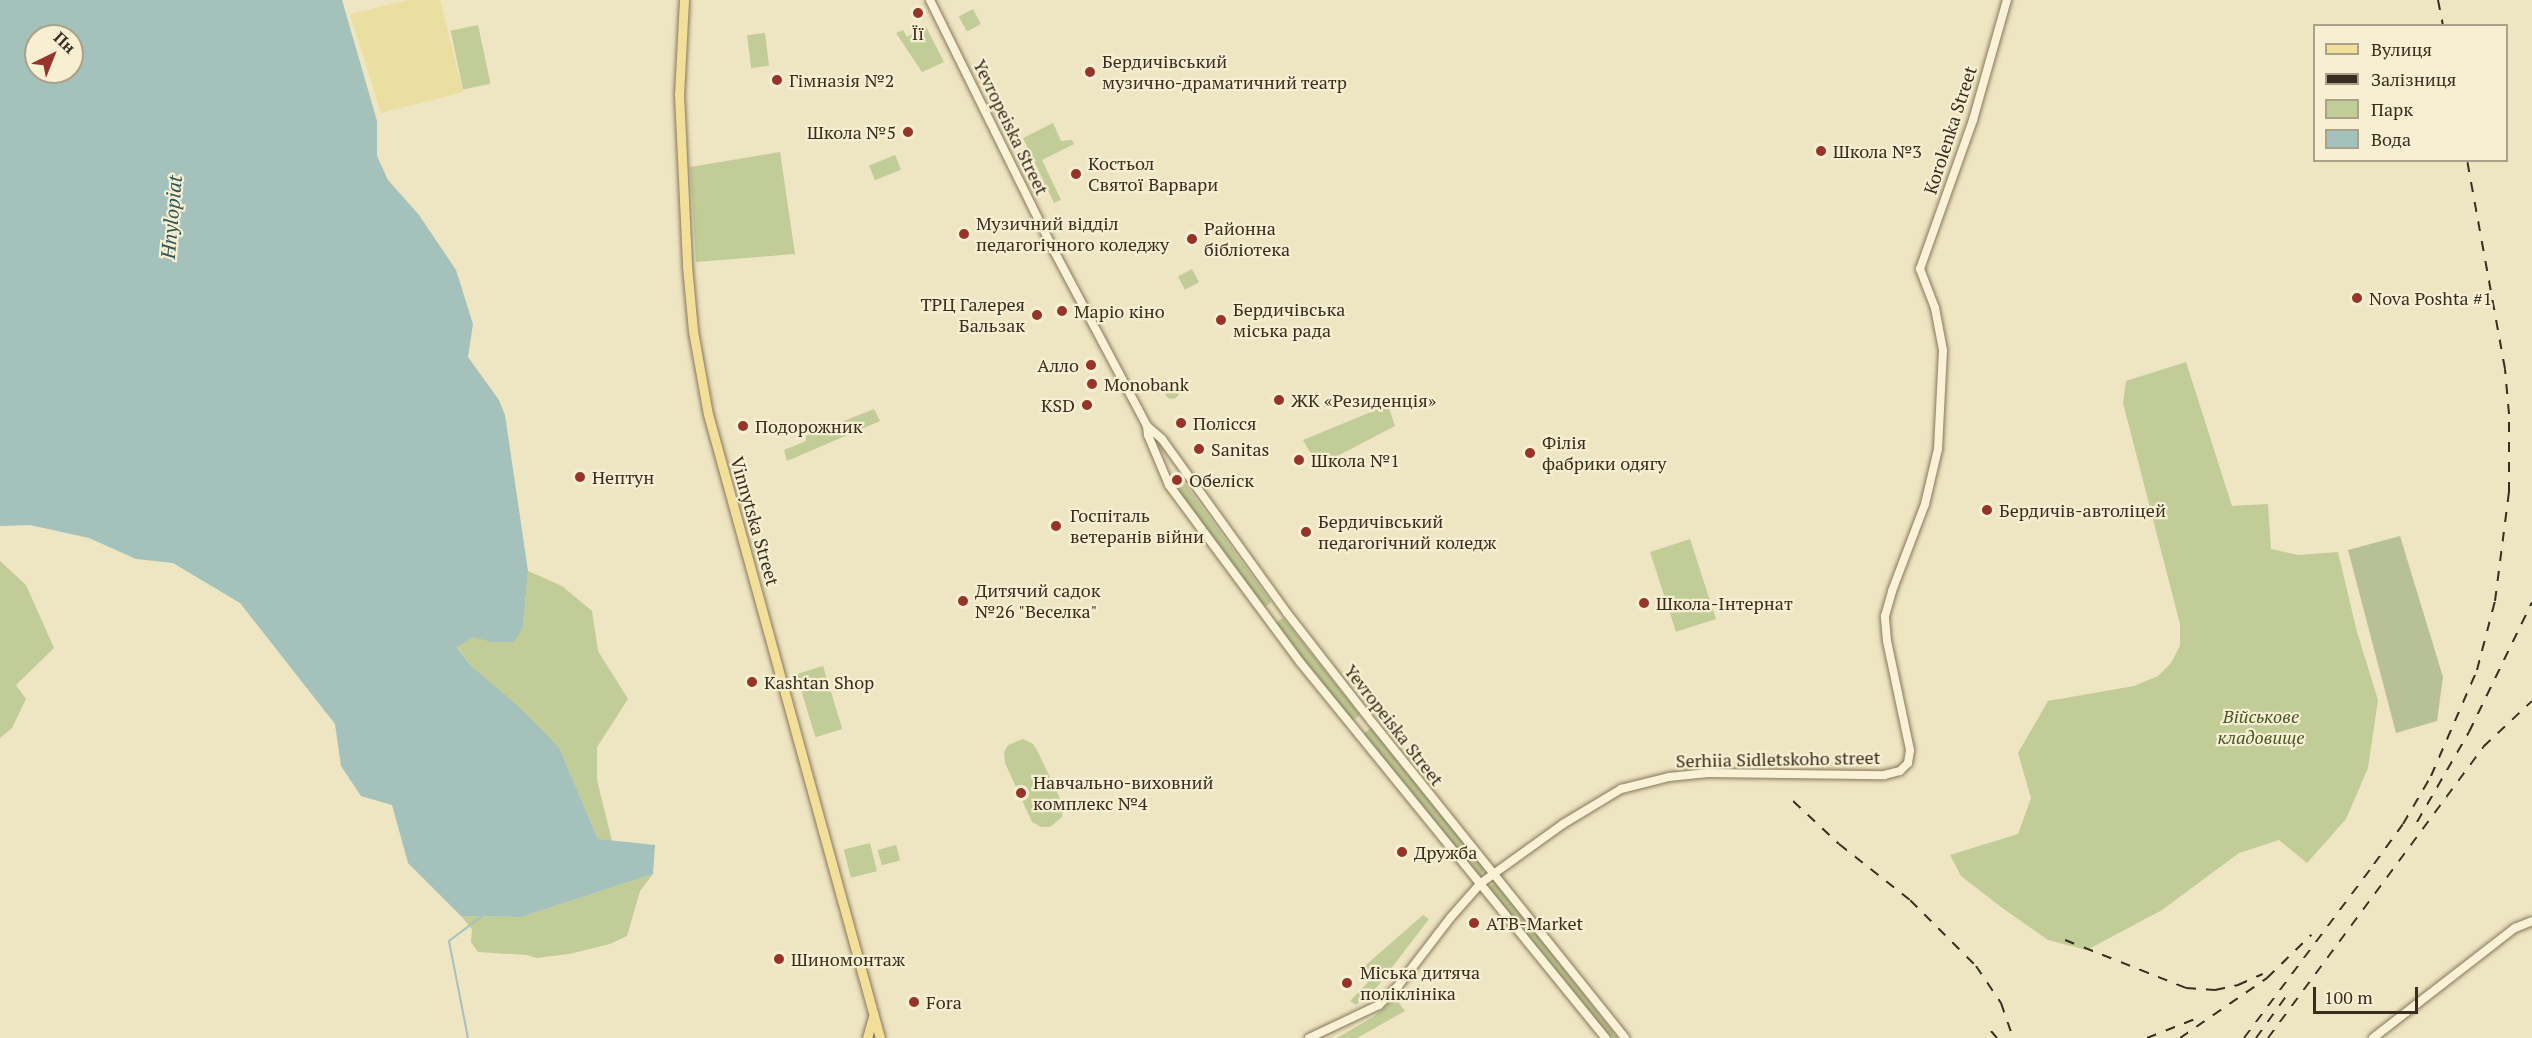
<!DOCTYPE html>
<meta charset="utf-8">
<style>
body{margin:0}
#map{position:relative;width:2532px;height:1038px;overflow:hidden;background:#eee5c3;font-family:"PT Serif",serif}
div>[style]{position:absolute}
[style*='--x']{left:calc(var(--x)*1px);top:calc(var(--y)*1px);width:calc(var(--w)*1px);rotate:calc(var(--a)*1deg)}
.green>*{inset:0;background:#c1cc97;transform-origin:0 0}
.round{border-radius:50%}
.sand>*{inset:0;background:#eadea0}
.cemetery>*{inset:0;background:#b8c196}
.water>*{inset:0;background:#a5c1bb}
.stream>*{height:2px;margin:-1px;padding:0 1px;transform-origin:1px;border-radius:1px;background:#a5c1bb}
.roads{filter:drop-shadow(0 0 2px #887759) drop-shadow(0 0 2px #887759)}
.tertiary>*{height:8px;margin:-4px;padding:0 4px;transform-origin:4px;border-radius:4px;background:#f9f2d6}
.secondary>*{height:8px;margin:-4px;padding:0 4px;transform-origin:4px;border-radius:4px;background:#f9f2d6}
.primary>*{height:9px;margin:-4.5px;padding:0 4.5px;transform-origin:4.5px;border-radius:4.5px;background:#f2df9a}
.rail>*{height:2px;margin-top:-1px;transform-origin:0;background:repeating-linear-gradient(90deg,#382d1e 0 10px,transparent 0 20px)}
.dots>*{width:16px;height:16px;translate:-50% -50%;box-sizing:border-box;border:3px solid #f6efd2;border-radius:50%}
span{translate:-50% -50%;white-space:nowrap;text-align:center;line-height:1.15;-webkit-text-stroke:4.5px #f6efd2;paint-order:stroke}
.poi-label{font-size:18px;color:#382d1e}
.left{translate:0 -50%;text-align:left}
.right{translate:-100% -50%;text-align:right}
.street-label{font-size:18px;color:#382d1e}
.park-label{font-size:18px;color:#445524;font-style:italic}
.water-label{font-size:20px;color:#2d5658;font-style:italic}
.legend{position:absolute;left:2313px;top:24px;width:195px;height:138px;box-sizing:border-box;background:#f6efd2;border:2px solid #aaa18a;margin:0;padding:8px 10px;list-style:none;font-size:18px;color:#382d1e}
.legend li{display:flex;align-items:center;gap:12px;height:30px}
.legend b{width:30px;border:2px solid #aaa18a}
.north{position:absolute;left:24px;top:24px;width:60px;height:60px;box-sizing:border-box;background:#f6efd2;border:2px solid #aaa18a;border-radius:50%;rotate:43deg;font-size:16px;font-weight:700;line-height:24px;text-align:center;color:#382d1e}
.north::after{content:'';display:block;margin:auto;width:21px;height:27px;background:#973329;clip-path:polygon(50% 0,100% 100%,50% 72%,0 100%)}
.scale{position:absolute;left:2313px;top:987px;width:105px;height:27px;box-sizing:border-box;border:3px solid #382d1e;border-top:0;padding-left:8px;font-size:18px;line-height:21px;white-space:nowrap;color:#382d1e;-webkit-text-stroke:4px #f6efd2;paint-order:stroke}
</style>
<div id="map">
<div class="green">
<i style="left:973px;top:9px;width:17px;height:16px;rotate:62deg"></i>
<i style="left:478px;top:25px;width:60px;height:28px;rotate:78deg"></i>
<i style="clip-path:polygon(926px 27px,944px 62px,922px 72px,896px 33px,903px 30px,907px 37px)"></i>
<i style="left:765px;top:33px;width:33px;height:18px;rotate:83deg"></i>
<i style="clip-path:polygon(1053px 123px,1061px 141px,1072px 140px,1074px 144px,1042px 160px,1061px 200px,1054px 203px,1023px 138px)"></i>
<i style="clip-path:polygon(780px 152px,795px 254px,696px 262px,690px 167px)"></i>
<i style="left:895px;top:155px;width:16px;height:28px;rotate:68deg"></i>
<i style="left:1192px;top:269px;width:15px;height:16px;rotate:62deg"></i>
<i style="clip-path:polygon(2186px 362px,2232px 506px,2268px 504px,2271px 549px,2298px 555px,2338px 552px,2357px 632px,2378px 700px,2368px 768px,2346px 819px,2307px 863px,2279px 840px,2239px 853px,2162px 910px,2087px 950px,2048px 940px,2001px 907px,1961px 876px,1950px 855px,2018px 834px,2031px 798px,2018px 753px,2048px 701px,2134px 686px,2158px 676px,2171px 663px,2180px 646px,2180px 624px,2123px 403px,2126px 381px)"></i>
<i class="round" style="left:1165px;top:385px;width:14px;height:14px"></i>
<i style="clip-path:polygon(1388px 405px,1395px 426px,1318px 466px,1303px 440px)"></i>
<i style="clip-path:polygon(874px 409px,880px 421px,787px 461px,784px 450px,806px 441px,806px 436px)"></i>
<i style="left:1183px;top:481px;width:150px;height:10px;rotate:54deg"></i>
<i style="left:1690px;top:539px;width:84px;height:42px;rotate:72deg"></i>
<i style="clip-path:polygon(0 561px,26px 585px,54px 648px,16px 685px,26px 699px,12px 728px,0 738px)"></i>
<i style="clip-path:polygon(528px 571px,562px 586px,592px 611px,598px 651px,628px 699px,597px 747px,597px 780px,612px 841px,598px 839px,559px 747px,471px 666px,457px 646px,474px 637px,523px 627px)"></i>
<i style="clip-path:polygon(1283px 618px,1360px 715px,1351px 722px,1275px 623px)"></i>
<i style="left:823px;top:666px;width:66px;height:28px;rotate:73deg"></i>
<i style="clip-path:polygon(1371px 728px,1485px 869px,1478px 876px,1362px 735px)"></i>
<i style="clip-path:polygon(1023px 739px,1033px 744px,1037px 750px,1063px 805px,1062px 817px,1050px 827px,1041px 827px,1032px 822px,1005px 763px,1004px 752px,1008px 745px)"></i>
<i style="left:870px;top:843px;width:29px;height:27px;rotate:76deg"></i>
<i style="left:896px;top:845px;width:16px;height:19px;rotate:75deg"></i>
<i style="clip-path:polygon(653px 874px,640px 891px,627px 936px,610px 944px,569px 954px,536px 958px,527px 955px,478px 952px,471px 942px,472px 929px,461px 916px,521px 917px)"></i>
<i style="left:1496px;top:882px;width:199px;height:9px;rotate:52deg"></i>
<i style="clip-path:polygon(1423px 915px,1429px 919px,1377px 987px,1356px 1005px,1350px 1001px,1368px 982px,1359px 971px)"></i>
<i style="clip-path:polygon(1395px 998px,1405px 1011px,1357px 1038px,1337px 1038px,1373px 1017px)"></i>
</div>
<div class="sand">
<i style="clip-path:polygon(409px 0,440px 0,463px 92px,381px 113px,350px 14px)"></i>
</div>
<div class="cemetery">
<i style="clip-path:polygon(2400px 536px,2443px 677px,2437px 721px,2396px 733px,2348px 550px)"></i>
</div>
<div class="water">
<i style="clip-path:polygon(evenodd,0 0,342px 0,377px 121px,377px 156px,388px 180px,419px 215px,456px 270px,473px 324px,468px 357px,499px 400px,505px 415px,528px 571px,523px 627px,514px 642px,491px 642px,474px 637px,457px 647px,471px 666px,517px 705px,559px 747px,598px 839px,655px 845px,653px 874px,521px 917px,461px 916px,408px 863px,392px 805px,361px 796px,341px 766px,335px 724px,240px 603px,173px 563px,136px 559px,89px 538px,30px 525px,0 526px,0 0,36px 36px,72px 36px,72px 72px,36px 72px,36px 36px)"></i>
</div>
<div class="stream">
<i style="--x:468;--y:1038;--w:99;--a:-101.1"></i>
<i style="--x:449;--y:941;--w:41;--a:-37.1"></i>
</div>
<div class="roads">
<div class="tertiary">
<i style="--x:930;--y:0;--w:278;--a:63.7"></i>
<i style="--x:1053;--y:249;--w:200;--a:62"></i>
<i style="--x:1147;--y:426;--w:9;--a:84"></i>
<i style="--x:1148;--y:435;--w:54;--a:67.2"></i>
<i style="--x:1169;--y:485;--w:220;--a:53.5"></i>
<i style="--x:1300;--y:662;--w:485;--a:50.9"></i>
<i style="--x:1147;--y:426;--w:20;--a:41"></i>
<i style="--x:1162;--y:439;--w:214;--a:54.3"></i>
<i style="--x:1287;--y:613;--w:138;--a:52.1"></i>
<i style="--x:1372;--y:722;--w:405;--a:51.3"></i>
</div>
<div class="secondary">
<i style="--x:1309;--y:1038;--w:77;--a:-25.2"></i>
<i style="--x:1379;--y:1005;--w:27;--a:-45"></i>
<i style="--x:1398;--y:986;--w:87;--a:-52.5"></i>
<i style="--x:1451;--y:917;--w:45;--a:-48.6"></i>
<i style="--x:1481;--y:883;--w:101;--a:-35.7"></i>
<i style="--x:1563;--y:824;--w:68;--a:-31.1"></i>
<i style="--x:1621;--y:789;--w:49;--a:-14"></i>
<i style="--x:1669;--y:777;--w:39;--a:-6"></i>
<i style="--x:1708;--y:773;--w:176;--a:0.7"></i>
<i style="--x:1884;--y:775;--w:16;--a:-14"></i>
<i style="--x:1900;--y:771;--w:11;--a:-45"></i>
<i style="--x:1908;--y:763;--w:13;--a:-81"></i>
<i style="--x:1910;--y:750;--w:111;--a:-101.9"></i>
<i style="--x:1887;--y:641;--w:25;--a:-95"></i>
<i style="--x:1885;--y:616;--w:26;--a:-74"></i>
<i style="--x:1892;--y:591;--w:93;--a:-69.2"></i>
<i style="--x:1925;--y:504;--w:57;--a:-76.7"></i>
<i style="--x:1938;--y:449;--w:99;--a:-87.1"></i>
<i style="--x:1943;--y:350;--w:43;--a:-100.8"></i>
<i style="--x:1935;--y:308;--w:42;--a:-111"></i>
<i style="--x:1920;--y:269;--w:158;--a:-70.4"></i>
<i style="--x:1973;--y:120;--w:125;--a:-74.2"></i>
<i style="--x:2373;--y:1038;--w:180;--a:-37.8"></i>
<i style="--x:2515;--y:928;--w:18;--a:-22"></i>
</div>
<div class="primary">
<i style="--x:684;--y:0;--w:94;--a:93"></i>
<i style="--x:679;--y:94;--w:172;--a:87.3"></i>
<i style="--x:687;--y:266;--w:65;--a:84.7"></i>
<i style="--x:693;--y:331;--w:84;--a:79.8"></i>
<i style="--x:708;--y:414;--w:647;--a:74.59"></i>
<i style="--x:867;--y:1038;--w:22;--a:-74"></i>
</div>
</div>
<div class="rail">
<i style="--x:2438;--y:0;--w:26;--a:79"></i>
<i style="--x:1793;--y:801;--w:63;--a:43.1"></i>
<i style="--x:1839;--y:844;--w:90;--a:38.3"></i>
<i style="--x:1910;--y:900;--w:93;--a:45"></i>
<i style="--x:1976;--y:966;--w:45;--a:56"></i>
<i style="--x:2001;--y:1003;--w:37;--a:71"></i>
<i style="--x:2417;--y:822;--w:104;--a:-60"></i>
<i style="--x:2469;--y:732;--w:144;--a:-64.1"></i>
<i style="--x:2065;--y:940;--w:130;--a:21.6"></i>
<i style="--x:2186;--y:988;--w:29;--a:4"></i>
<i style="--x:2215;--y:990;--w:24;--a:-12"></i>
<i style="--x:2238;--y:985;--w:27;--a:-24"></i>
<i style="--x:1991;--y:1031;--w:9;--a:49"></i>
<i style="--x:2147;--y:1038;--w:57;--a:-21.6"></i>
<i style="--x:2180;--y:1038;--w:106;--a:-34.6"></i>
<i style="--x:2267;--y:978;--w:62;--a:-44.3"></i>
<i style="--x:2244;--y:1038;--w:217;--a:-53.2"></i>
<i style="--x:2374;--y:864;--w:49;--a:-54.1"></i>
<i style="--x:2403;--y:824;--w:56;--a:-59.7"></i>
<i style="--x:2431;--y:776;--w:116;--a:-66.5"></i>
<i style="--x:2477;--y:670;--w:71;--a:-75.4"></i>
<i style="--x:2495;--y:601;--w:110;--a:-82.7"></i>
<i style="--x:2509;--y:492;--w:78;--a:-90"></i>
<i style="--x:2509;--y:414;--w:45;--a:-95.1"></i>
<i style="--x:2505;--y:369;--w:212;--a:-100.3"></i>
<i style="--x:2256;--y:1038;--w:53;--a:-54.2"></i>
<i style="--x:2268;--y:1038;--w:362;--a:-53.5"></i>
<i style="--x:2483;--y:747;--w:67;--a:-43.2"></i>
</div>
<div class="dots">
<i style="left:918px;top:13px;background:#973329"></i>
<i style="left:1090px;top:72px;background:#973329"></i>
<i style="left:777px;top:80px;background:#973329"></i>
<i style="left:908px;top:132px;background:#973329"></i>
<i style="left:1821px;top:151px;background:#973329"></i>
<i style="left:1076px;top:174px;background:#973329"></i>
<i style="left:964px;top:234px;background:#973329"></i>
<i style="left:1192px;top:239px;background:#973329"></i>
<i style="left:2357px;top:298px;background:#973329"></i>
<i style="left:1062px;top:311px;background:#973329"></i>
<i style="left:1037px;top:315px;background:#973329"></i>
<i style="left:1221px;top:320px;background:#973329"></i>
<i style="left:1091px;top:365px;background:#973329"></i>
<i style="left:1092px;top:384px;background:#973329"></i>
<i style="left:1279px;top:400px;background:#973329"></i>
<i style="left:1087px;top:405px;background:#973329"></i>
<i style="left:1181px;top:423px;background:#973329"></i>
<i style="left:743px;top:426px;background:#973329"></i>
<i style="left:1199px;top:449px;background:#973329"></i>
<i style="left:1530px;top:453px;background:#973329"></i>
<i style="left:1299px;top:460px;background:#973329"></i>
<i style="left:580px;top:477px;background:#973329"></i>
<i style="left:1177px;top:480px;background:#973329"></i>
<i style="left:1987px;top:510px;background:#973329"></i>
<i style="left:1056px;top:526px;background:#973329"></i>
<i style="left:1306px;top:532px;background:#973329"></i>
<i style="left:963px;top:601px;background:#973329"></i>
<i style="left:1644px;top:603px;background:#973329"></i>
<i style="left:752px;top:682px;background:#973329"></i>
<i style="left:1021px;top:793px;background:#973329"></i>
<i style="left:1402px;top:852px;background:#973329"></i>
<i style="left:1474px;top:923px;background:#973329"></i>
<i style="left:779px;top:959px;background:#973329"></i>
<i style="left:1347px;top:983px;background:#973329"></i>
<i style="left:914px;top:1002px;background:#973329"></i>
</div>
<div class="poi-label">
<span style="left:918px;top:33px">Її</span>
<span class="left" style="left:1102px;top:72px">Бердичівський<br>музично-драматичний театр</span>
<span class="left" style="left:789px;top:80px">Гімназія №2</span>
<span class="right" style="left:896px;top:132px">Школа №5</span>
<span class="left" style="left:1833px;top:151px">Школа №3</span>
<span class="left" style="left:1088px;top:174px">Костьол<br>Святої Варвари</span>
<span class="left" style="left:976px;top:234px">Музичний відділ<br>педагогічного коледжу</span>
<span class="left" style="left:1204px;top:239px">Районна<br>бібліотека</span>
<span class="left" style="left:2369px;top:298px">Nova Poshta #1</span>
<span class="right" style="left:1025px;top:315px">ТРЦ Галерея<br>Бальзак</span>
<span class="left" style="left:1233px;top:320px">Бердичівська<br>міська рада</span>
<span class="left" style="left:1074px;top:311px">Маріо кіно</span>
<span class="right" style="left:1079px;top:365px">Алло</span>
<span class="left" style="left:1104px;top:384px">Monobank</span>
<span class="left" style="left:1291px;top:400px">ЖК «Резиденція»</span>
<span class="right" style="left:1075px;top:405px">KSD</span>
<span class="left" style="left:1193px;top:423px">Полісся</span>
<span class="left" style="left:755px;top:426px">Подорожник</span>
<span class="left" style="left:1542px;top:453px">Філія<br>фабрики одягу</span>
<span class="left" style="left:1211px;top:449px">Sanitas</span>
<span class="left" style="left:1311px;top:460px">Школа №1</span>
<span class="left" style="left:592px;top:477px">Нептун</span>
<span class="left" style="left:1189px;top:480px">Обеліск</span>
<span class="left" style="left:1999px;top:510px">Бердичів-автоліцей</span>
<span class="left" style="left:1070px;top:526px">Госпіталь<br>ветеранів війни</span>
<span class="left" style="left:1318px;top:532px">Бердичівський<br>педагогічний коледж</span>
<span class="left" style="left:975px;top:601px">Дитячий садок<br>№26 "Веселка"</span>
<span class="left" style="left:1656px;top:603px">Школа-Інтернат</span>
<span class="left" style="left:764px;top:682px">Kashtan Shop</span>
<span class="left" style="left:1033px;top:793px">Навчально-виховний<br>комплекс №4</span>
<span class="left" style="left:1414px;top:852px">Дружба</span>
<span class="left" style="left:1486px;top:923px">ATB-Market</span>
<span class="left" style="left:791px;top:959px">Шиномонтаж</span>
<span class="left" style="left:1360px;top:983px">Міська дитяча<br>поліклініка</span>
<span class="left" style="left:926px;top:1002px">Fora</span>
</div>
<div class="street-label">
<span style="left:1011px;top:127px;rotate:64deg">Yevropeiska Street</span>
<span style="left:1950px;top:130px;rotate:-72deg">Korolenka Street</span>
<span style="left:755px;top:521px;rotate:74deg">Vinnytska Street</span>
<span style="left:1394px;top:725px;rotate:52deg">Yevropeiska Street</span>
<span style="left:1778px;top:759px;rotate:-1deg">Serhiia Sidletskoho street</span>
</div>
<div class="park-label">
<span style="left:2261px;top:727px">Військове<br>кладовище</span>
</div>
<div class="water-label">
<span style="left:171px;top:217px;rotate:-85deg">Hnylopiat</span>
</div>
<ul class="legend">
<li><b style="height:8px;background:#f2df9a"></b>Вулиця</li>
<li><b style="height:8px;background:#382d1e"></b>Залізниця</li>
<li><b style="height:16px;background:#c1cc97"></b>Парк</li>
<li><b style="height:16px;background:#a5c1bb"></b>Вода</li>
</ul>
<div class="north">Пн</div>
<div class="scale">100 m</div>
</div>
